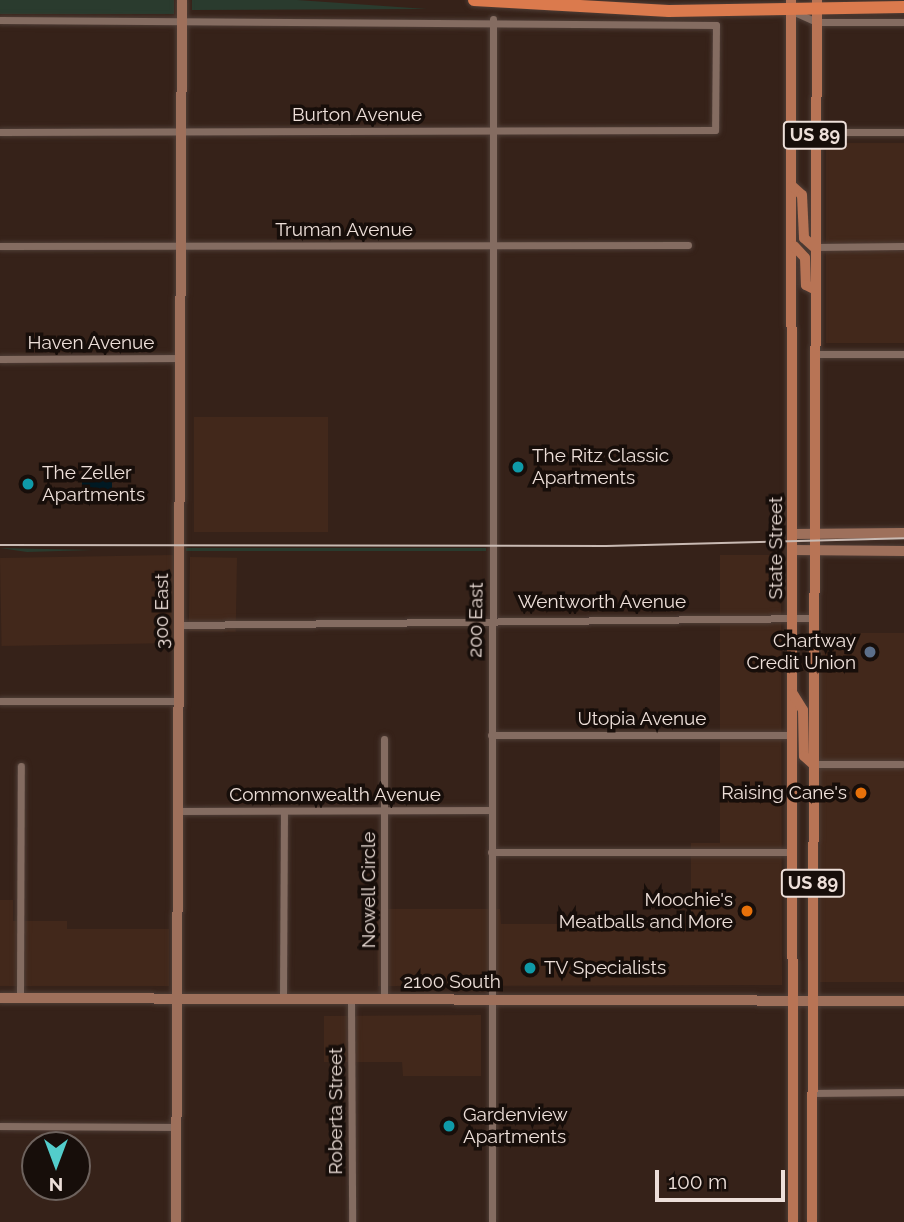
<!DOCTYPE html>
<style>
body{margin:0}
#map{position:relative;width:904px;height:1222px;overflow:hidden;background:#362219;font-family:Raleway,sans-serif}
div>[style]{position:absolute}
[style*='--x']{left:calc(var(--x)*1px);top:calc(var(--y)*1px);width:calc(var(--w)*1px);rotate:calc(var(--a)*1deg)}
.built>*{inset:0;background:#42281b;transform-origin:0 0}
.green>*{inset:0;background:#2a3b2e;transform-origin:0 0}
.water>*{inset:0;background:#001923;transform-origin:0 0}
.roads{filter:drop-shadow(0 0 2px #4f3e37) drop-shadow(0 0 2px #4f3e37)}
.street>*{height:7px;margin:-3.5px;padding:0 3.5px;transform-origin:3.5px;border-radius:3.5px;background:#846c61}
.secondary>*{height:10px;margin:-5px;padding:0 5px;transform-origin:5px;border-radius:5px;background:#9e705b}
.primary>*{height:10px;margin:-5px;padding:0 5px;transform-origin:5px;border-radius:5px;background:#b87455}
.highway>*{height:12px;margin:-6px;padding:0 6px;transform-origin:6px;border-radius:6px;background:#db7a4d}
.tram>*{height:2px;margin:-1px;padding:0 1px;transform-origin:1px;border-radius:1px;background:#c9bab3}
.dots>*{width:19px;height:19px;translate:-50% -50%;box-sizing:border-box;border:4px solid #170e0a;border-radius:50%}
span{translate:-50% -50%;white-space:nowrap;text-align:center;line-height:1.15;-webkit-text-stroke:7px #170e0a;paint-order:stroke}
.shield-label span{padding:2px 5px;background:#170e0a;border:2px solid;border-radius:5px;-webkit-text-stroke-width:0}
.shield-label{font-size:18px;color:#eddfd9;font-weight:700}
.street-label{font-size:19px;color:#eddfd9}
.poi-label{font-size:19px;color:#eddfd9}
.left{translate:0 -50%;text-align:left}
.right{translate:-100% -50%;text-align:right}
.north{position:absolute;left:21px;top:1131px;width:70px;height:70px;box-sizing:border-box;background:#170e0a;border:2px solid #6d625d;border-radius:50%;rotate:180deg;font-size:19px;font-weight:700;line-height:28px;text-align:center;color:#eddfd9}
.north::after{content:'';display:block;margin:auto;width:24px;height:32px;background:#53cdcb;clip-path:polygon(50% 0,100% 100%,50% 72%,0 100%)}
.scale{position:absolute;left:655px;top:1170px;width:130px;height:32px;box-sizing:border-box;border:4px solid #eddfd9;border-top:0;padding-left:9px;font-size:21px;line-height:24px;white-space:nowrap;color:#eddfd9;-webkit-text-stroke:5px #170e0a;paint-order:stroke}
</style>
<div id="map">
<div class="built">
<i style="left:826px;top:143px;width:78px;height:200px"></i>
<i style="left:328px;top:417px;width:115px;height:134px;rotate:90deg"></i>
<i style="left:173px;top:555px;width:88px;height:173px;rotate:89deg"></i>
<i style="clip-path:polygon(720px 555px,781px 555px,782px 985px,378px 986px,377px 909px,500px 909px,501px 924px,691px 924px,691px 843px,720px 843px)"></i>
<i style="left:190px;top:557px;width:47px;height:74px;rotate:1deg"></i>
<i style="left:820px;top:633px;width:84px;height:349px"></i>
<i style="clip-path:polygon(0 900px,13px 900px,13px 921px,67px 921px,67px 929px,169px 929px,169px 986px,0 986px)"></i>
<i style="clip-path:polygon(481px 1015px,481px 1076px,403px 1076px,402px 1062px,324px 1062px,324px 1016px)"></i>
</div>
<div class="green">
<i style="left:0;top:0;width:174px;height:14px"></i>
<i style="clip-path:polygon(192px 0,297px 0,427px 9px,192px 10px)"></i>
<i style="left:186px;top:548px;width:300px;height:3px"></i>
<i style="clip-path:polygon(126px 549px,27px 552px,0 548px,94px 550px)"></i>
</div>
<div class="water">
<i style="left:82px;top:478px;width:30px;height:12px"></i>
</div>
<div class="roads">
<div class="street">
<i style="--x:792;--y:11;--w:27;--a:24"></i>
<i style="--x:817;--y:22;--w:87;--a:0"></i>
<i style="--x:0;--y:20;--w:716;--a:0.4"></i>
<i style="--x:716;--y:25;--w:105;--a:90.5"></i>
<i style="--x:715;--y:130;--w:715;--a:179.84"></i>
<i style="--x:815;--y:132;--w:89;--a:0"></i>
<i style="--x:0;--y:246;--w:688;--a:-0.08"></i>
<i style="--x:814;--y:247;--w:90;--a:-0.6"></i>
<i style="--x:814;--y:354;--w:90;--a:0"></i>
<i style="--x:0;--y:359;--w:181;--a:-0.3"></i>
<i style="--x:180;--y:625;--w:634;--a:-0.63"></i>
<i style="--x:0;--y:701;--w:178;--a:0"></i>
<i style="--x:491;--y:735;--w:302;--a:0"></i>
<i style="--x:813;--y:764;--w:89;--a:0"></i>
<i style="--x:179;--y:811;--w:312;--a:-0.2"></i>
<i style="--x:491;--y:852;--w:302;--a:0"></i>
<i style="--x:20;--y:998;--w:232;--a:-89.8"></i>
<i style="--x:283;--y:999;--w:188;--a:-89.7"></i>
<i style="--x:351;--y:999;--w:223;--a:89.7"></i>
<i style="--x:384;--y:999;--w:260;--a:-90"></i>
<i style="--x:813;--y:1093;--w:91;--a:-0.6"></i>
<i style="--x:0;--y:1126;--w:177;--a:0.3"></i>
<i style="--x:492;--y:1222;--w:1203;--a:-89.95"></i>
</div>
<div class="secondary">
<i style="--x:793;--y:534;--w:111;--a:-0.5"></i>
<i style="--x:793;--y:550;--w:111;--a:0.5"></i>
<i style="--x:0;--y:998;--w:904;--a:0.19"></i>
<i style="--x:176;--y:1222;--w:1222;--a:-89.72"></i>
</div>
<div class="primary">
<i style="--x:791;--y:0;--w:1222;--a:89.91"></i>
<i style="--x:792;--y:186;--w:13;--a:42"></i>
<i style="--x:802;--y:195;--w:43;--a:87.3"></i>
<i style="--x:804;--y:238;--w:13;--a:42"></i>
<i style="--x:794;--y:246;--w:16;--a:47"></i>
<i style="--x:805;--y:258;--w:27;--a:88"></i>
<i style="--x:806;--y:285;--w:9;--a:27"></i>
<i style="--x:793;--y:694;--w:19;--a:58"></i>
<i style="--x:803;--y:710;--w:46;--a:88.8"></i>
<i style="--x:804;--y:756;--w:12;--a:42"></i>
<i style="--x:812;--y:1222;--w:1222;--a:-89.77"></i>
</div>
<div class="highway">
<i style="--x:474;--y:0;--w:195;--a:3.2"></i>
<i style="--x:669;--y:11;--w:235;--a:-1"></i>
</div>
</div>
<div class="tram">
<i style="--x:0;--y:545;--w:606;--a:0.09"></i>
<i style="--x:606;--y:546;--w:298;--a:-1.5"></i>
</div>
<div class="dots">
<i style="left:518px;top:467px;background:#0f9aa8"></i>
<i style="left:28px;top:484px;background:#0f9aa8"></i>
<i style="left:870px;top:652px;background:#5c6f8a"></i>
<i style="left:861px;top:793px;background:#e8710a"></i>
<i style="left:747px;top:911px;background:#e8710a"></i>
<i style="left:530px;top:968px;background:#0f9aa8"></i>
<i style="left:449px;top:1126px;background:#0f9aa8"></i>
</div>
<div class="shield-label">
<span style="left:815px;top:135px">US 89</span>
<span style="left:813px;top:883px">US 89</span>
</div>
<div class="street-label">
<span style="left:357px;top:115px">Burton Avenue</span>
<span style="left:344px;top:230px">Truman Avenue</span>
<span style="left:91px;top:343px">Haven Avenue</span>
<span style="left:776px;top:548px;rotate:-90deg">State Street</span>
<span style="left:602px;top:602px">Wentworth Avenue</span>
<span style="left:162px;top:611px;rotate:-90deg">300 East</span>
<span style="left:476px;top:620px;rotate:-89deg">200 East</span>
<span style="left:642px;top:719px">Utopia Avenue</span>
<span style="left:335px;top:795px">Commonwealth Avenue</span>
<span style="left:369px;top:890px;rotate:-90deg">Nowell Circle</span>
<span style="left:452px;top:982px">2100 South</span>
<span style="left:336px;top:1111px;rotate:-90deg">Roberta Street</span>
</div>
<div class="poi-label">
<span class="left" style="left:532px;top:467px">The Ritz Classic<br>Apartments</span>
<span class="left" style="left:42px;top:484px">The Zeller<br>Apartments</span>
<span class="right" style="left:856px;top:652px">Chartway<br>Credit Union</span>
<span class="right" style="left:847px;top:793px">Raising Cane's</span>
<span class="right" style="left:733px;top:911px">Moochie's<br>Meatballs and More</span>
<span class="left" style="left:544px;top:968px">TV Specialists</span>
<span class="left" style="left:463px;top:1126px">Gardenview<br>Apartments</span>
</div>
<div class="north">N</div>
<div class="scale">100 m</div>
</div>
